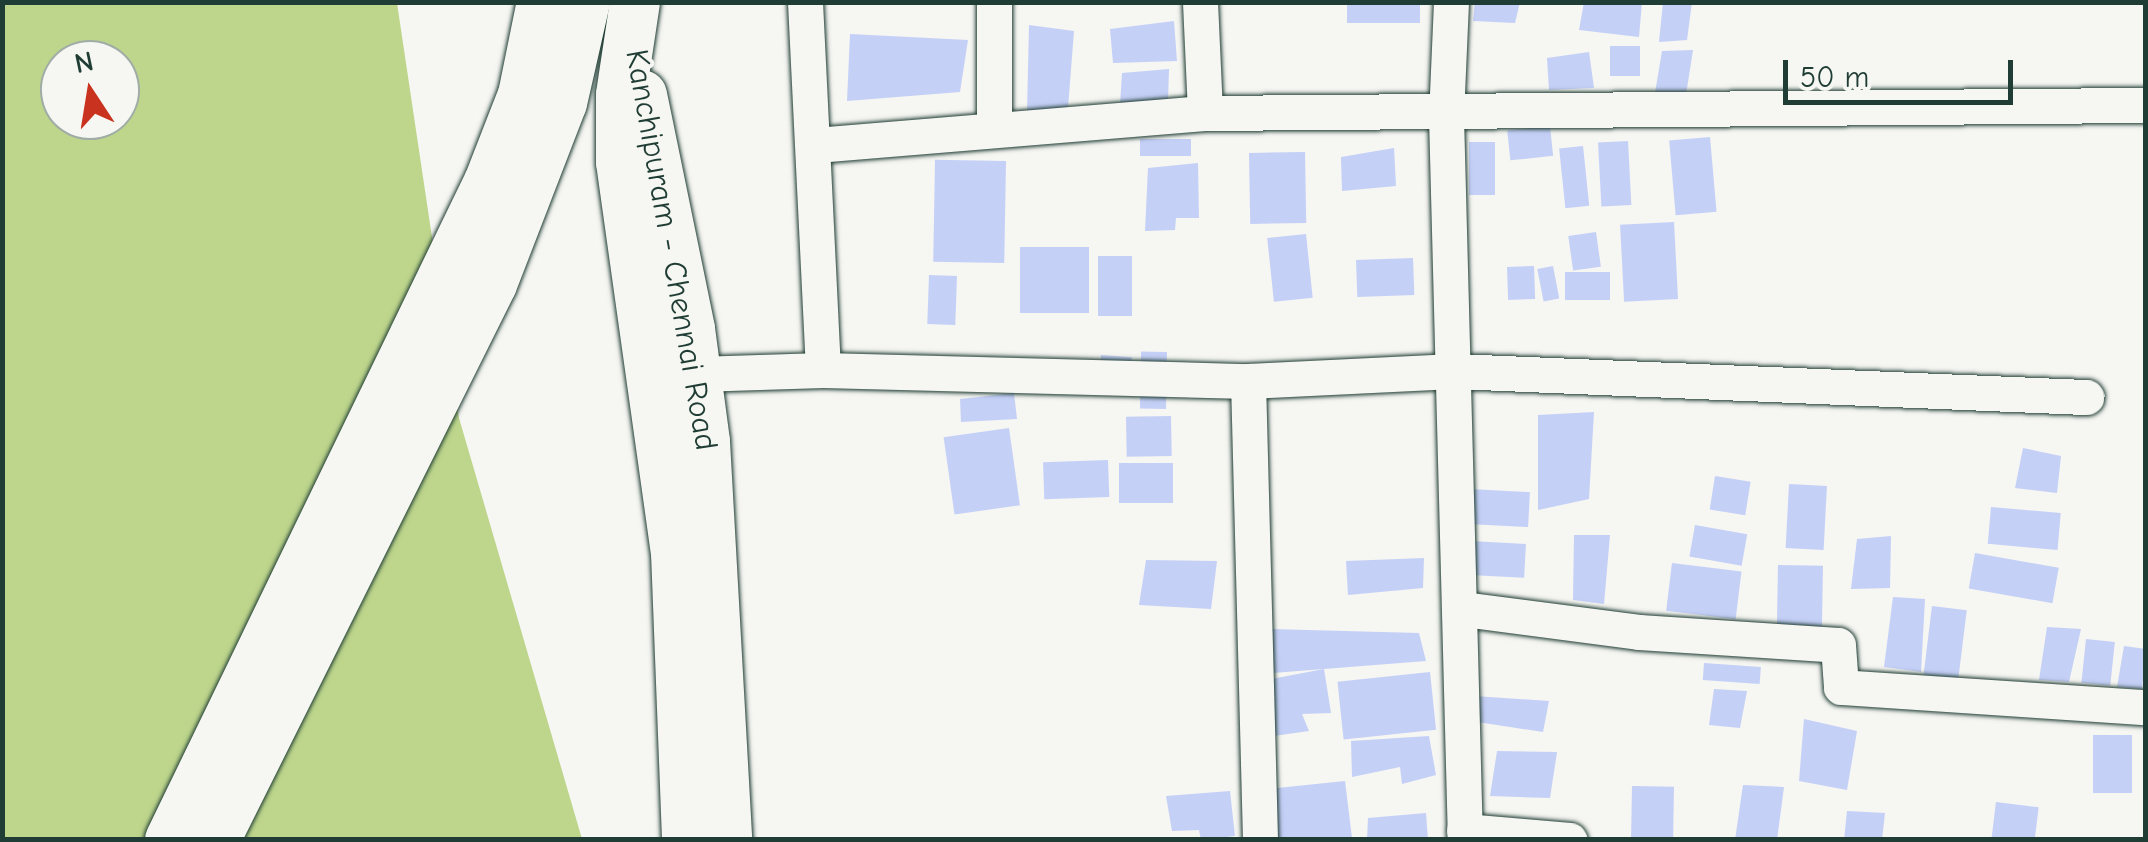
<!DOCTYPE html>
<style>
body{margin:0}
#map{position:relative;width:2148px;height:842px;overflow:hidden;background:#f6f6f2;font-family:"Comic Neue",sans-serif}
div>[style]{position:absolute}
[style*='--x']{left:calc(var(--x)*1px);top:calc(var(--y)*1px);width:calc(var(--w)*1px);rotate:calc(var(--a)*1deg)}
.green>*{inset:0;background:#bed68c}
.building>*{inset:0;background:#c5d0f7;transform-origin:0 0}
.roads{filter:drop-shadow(0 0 2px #1f3d34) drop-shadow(0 0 2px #1f3d34)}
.minor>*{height:35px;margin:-17.5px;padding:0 17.5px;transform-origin:17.5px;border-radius:17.5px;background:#f6f6f2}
.secondary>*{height:50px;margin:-25px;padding:0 25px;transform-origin:25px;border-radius:25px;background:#f6f6f2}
span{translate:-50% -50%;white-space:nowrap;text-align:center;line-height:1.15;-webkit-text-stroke:8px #f6f6f2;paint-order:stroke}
.street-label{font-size:32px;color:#1f3d34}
.frame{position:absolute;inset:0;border:5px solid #1f3d34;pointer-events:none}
.north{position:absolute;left:40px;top:40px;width:100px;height:100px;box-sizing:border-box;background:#f6f6f2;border:2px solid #a0aca6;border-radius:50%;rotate:348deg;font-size:28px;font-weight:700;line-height:40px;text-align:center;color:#1f3d34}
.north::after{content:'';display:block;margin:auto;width:35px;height:45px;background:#c8321e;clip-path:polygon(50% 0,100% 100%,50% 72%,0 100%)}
.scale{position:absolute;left:1783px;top:60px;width:230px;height:45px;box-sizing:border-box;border:5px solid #1f3d34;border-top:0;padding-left:12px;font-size:30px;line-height:35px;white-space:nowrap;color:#1f3d34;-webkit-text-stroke:8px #f6f6f2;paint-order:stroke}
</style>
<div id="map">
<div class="green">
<i style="clip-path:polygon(evenodd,2px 3px,397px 3px,459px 418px,582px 839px,3px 839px,2px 3px,60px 60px,120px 60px,120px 120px,60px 120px,60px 60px)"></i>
</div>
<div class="building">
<i style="left:1347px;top:2px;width:73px;height:21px"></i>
<i style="clip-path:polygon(1475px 2px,1520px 2px,1515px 23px,1473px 21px)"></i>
<i style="clip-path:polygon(1584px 2px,1642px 2px,1639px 37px,1579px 30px)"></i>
<i style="clip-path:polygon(1663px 2px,1692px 2px,1687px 40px,1659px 42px)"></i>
<i style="clip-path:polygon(1174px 21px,1177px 61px,1113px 63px,1110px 29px)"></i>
<i style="clip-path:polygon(1029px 25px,1074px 31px,1068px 108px,1027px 114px)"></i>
<i style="clip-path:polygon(850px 34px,968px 40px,960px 92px,847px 101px)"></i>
<i style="left:1610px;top:46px;width:30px;height:30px"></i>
<i style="clip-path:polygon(1693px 50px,1686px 95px,1655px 93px,1662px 51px)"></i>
<i style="clip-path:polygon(1589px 52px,1594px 88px,1549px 90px,1547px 58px)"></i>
<i style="clip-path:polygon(1169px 69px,1168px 102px,1120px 105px,1122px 73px)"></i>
<i style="left:1550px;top:126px;width:30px;height:43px;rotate:84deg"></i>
<i style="left:1710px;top:137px;width:75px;height:41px;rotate:85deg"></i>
<i style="left:1140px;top:139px;width:51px;height:17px"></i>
<i style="left:1628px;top:141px;width:64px;height:30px;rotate:87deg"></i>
<i style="left:1495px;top:142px;width:53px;height:26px;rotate:90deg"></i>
<i style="left:1583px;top:146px;width:60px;height:24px;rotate:84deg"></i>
<i style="clip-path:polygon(1394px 148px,1396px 186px,1342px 191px,1341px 157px)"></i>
<i style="left:1305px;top:152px;width:71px;height:56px;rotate:89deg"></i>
<i style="left:1006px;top:161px;width:102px;height:71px;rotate:91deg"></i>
<i style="clip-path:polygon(1198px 163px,1199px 218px,1176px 218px,1175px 230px,1145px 231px,1148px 168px)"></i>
<i style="left:1674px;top:222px;width:77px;height:54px;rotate:87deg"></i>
<i style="left:1596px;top:232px;width:35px;height:28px;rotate:82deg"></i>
<i style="left:1306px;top:234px;width:64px;height:39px;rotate:84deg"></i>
<i style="left:1089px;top:247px;width:66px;height:69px;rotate:90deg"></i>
<i style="left:1098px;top:256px;width:34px;height:60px"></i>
<i style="left:1413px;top:258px;width:37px;height:57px;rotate:88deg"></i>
<i style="left:1534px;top:266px;width:33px;height:27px;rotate:88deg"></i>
<i style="left:1553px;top:266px;width:33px;height:16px;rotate:79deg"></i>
<i style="left:1610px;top:272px;width:28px;height:45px;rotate:90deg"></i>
<i style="left:929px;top:275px;width:28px;height:49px;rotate:2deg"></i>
<i style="left:1167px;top:352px;width:57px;height:26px;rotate:91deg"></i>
<i style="left:1101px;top:355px;width:31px;height:23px;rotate:4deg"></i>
<i style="clip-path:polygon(1014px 393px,1017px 419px,961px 422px,960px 399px)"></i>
<i style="clip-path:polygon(1594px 412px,1589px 499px,1538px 510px,1538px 415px)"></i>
<i style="left:1171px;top:416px;width:40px;height:45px;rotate:89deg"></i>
<i style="left:1009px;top:428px;width:78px;height:66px;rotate:82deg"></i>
<i style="clip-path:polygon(2023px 448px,2061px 456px,2057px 493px,2015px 488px)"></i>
<i style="left:1108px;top:460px;width:37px;height:65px;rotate:88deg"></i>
<i style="left:1119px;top:463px;width:54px;height:40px"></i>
<i style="left:1715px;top:476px;width:36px;height:34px;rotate:9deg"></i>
<i style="left:1789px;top:484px;width:38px;height:64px;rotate:3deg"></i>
<i style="left:1470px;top:489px;width:60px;height:35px;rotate:3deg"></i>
<i style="left:1991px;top:507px;width:70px;height:37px;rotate:5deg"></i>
<i style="left:1695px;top:525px;width:53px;height:32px;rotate:10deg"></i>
<i style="clip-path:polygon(1574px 535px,1610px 535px,1604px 604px,1573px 600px)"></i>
<i style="clip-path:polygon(1891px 536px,1890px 588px,1851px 589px,1857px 539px)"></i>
<i style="left:1471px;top:541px;width:55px;height:34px;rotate:3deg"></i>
<i style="left:1975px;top:553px;width:85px;height:36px;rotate:10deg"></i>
<i style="clip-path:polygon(1424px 558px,1423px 588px,1348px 595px,1346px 561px)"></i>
<i style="clip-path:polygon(1146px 560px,1217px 561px,1211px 609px,1139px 605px)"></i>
<i style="left:1672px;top:563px;width:70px;height:48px;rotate:7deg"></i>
<i style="left:1778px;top:565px;width:45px;height:61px;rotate:1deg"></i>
<i style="clip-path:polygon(1893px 597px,1925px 599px,1921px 672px,1884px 667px)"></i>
<i style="left:1932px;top:606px;width:35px;height:69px;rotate:7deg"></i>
<i style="clip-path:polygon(2047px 627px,2081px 629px,2069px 682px,2039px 680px)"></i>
<i style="clip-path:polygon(1268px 629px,1419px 633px,1426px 661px,1324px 669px,1331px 713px,1302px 714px,1309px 731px,1259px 738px,1255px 682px,1324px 669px,1273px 673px)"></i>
<i style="left:2086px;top:639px;width:29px;height:44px;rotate:6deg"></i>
<i style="clip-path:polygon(2124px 646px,2146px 649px,2142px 689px,2117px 687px)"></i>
<i style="left:1704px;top:663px;width:57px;height:17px;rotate:4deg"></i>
<i style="left:1430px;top:672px;width:58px;height:93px;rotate:84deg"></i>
<i style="clip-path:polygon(1714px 689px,1747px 691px,1740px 728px,1709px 725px)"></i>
<i style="clip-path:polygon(1474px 696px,1549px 701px,1543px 732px,1471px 721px)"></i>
<i style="clip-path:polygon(1804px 719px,1857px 731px,1847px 790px,1799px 781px)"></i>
<i style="left:2093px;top:735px;width:39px;height:58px"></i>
<i style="clip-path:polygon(1429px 736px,1436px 775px,1402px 784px,1400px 767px,1352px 777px,1351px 741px)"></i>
<i style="clip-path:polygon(1497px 751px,1557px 752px,1550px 798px,1490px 796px)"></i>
<i style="clip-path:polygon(1345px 781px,1352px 838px,1263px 840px,1257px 790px)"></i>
<i style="clip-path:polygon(1743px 785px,1784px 787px,1777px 840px,1735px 840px)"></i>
<i style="left:1632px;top:786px;width:42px;height:54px;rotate:1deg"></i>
<i style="clip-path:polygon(1230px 791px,1235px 836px,1201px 840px,1199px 830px,1172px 831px,1166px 796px)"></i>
<i style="left:1996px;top:802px;width:43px;height:38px;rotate:7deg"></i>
<i style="clip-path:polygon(1847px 811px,1885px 813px,1882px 840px,1844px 840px)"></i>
<i style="clip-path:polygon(1426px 813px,1428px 840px,1367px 840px,1368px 818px)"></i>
</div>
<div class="roads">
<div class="minor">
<i style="--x:805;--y:2;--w:368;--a:87.2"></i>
<i style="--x:994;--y:2;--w:125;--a:90"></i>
<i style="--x:1200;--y:2;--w:111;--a:87.4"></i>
<i style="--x:1451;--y:2;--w:114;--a:92.5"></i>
<i style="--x:1446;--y:116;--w:724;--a:88.5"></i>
<i style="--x:815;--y:145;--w:391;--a:-4.7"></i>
<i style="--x:1205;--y:113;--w:941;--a:-0.49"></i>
<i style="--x:696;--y:374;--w:127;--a:-1.8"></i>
<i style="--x:823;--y:370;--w:425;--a:1.5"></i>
<i style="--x:1248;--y:381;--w:206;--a:-2.8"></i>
<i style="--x:1454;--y:371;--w:633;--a:2.36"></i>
<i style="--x:1248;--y:381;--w:459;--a:88.5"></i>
<i style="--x:1463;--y:609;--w:177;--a:7.4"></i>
<i style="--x:1639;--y:632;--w:199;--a:3.7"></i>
<i style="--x:1838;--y:645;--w:42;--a:85.9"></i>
<i style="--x:1841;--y:687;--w:306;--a:3.8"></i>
<i style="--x:1464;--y:831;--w:106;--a:4.9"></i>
</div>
<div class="secondary">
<i style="--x:635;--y:2;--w:94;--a:98.6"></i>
<i style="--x:621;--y:95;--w:67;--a:90"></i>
<i style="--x:621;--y:162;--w:394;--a:82"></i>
<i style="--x:676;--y:552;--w:288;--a:87.8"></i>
<i style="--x:642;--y:95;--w:239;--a:78.4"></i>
<i style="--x:690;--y:329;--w:114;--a:82.4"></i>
<i style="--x:705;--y:442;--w:399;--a:86.8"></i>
<i style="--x:170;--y:840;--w:731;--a:-64.14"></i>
<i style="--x:489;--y:182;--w:93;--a:-68.7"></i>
<i style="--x:523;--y:95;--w:95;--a:-78.5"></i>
<i style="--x:215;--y:840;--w:621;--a:-63.52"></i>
<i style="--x:492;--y:284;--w:194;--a:-68.9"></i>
<i style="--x:562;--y:103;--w:104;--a:-77.2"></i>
</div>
</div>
<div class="street-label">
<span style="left:671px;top:250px;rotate:80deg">Kanchipuram - Chennai Road</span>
</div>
<div class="frame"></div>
<div class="north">N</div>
<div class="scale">50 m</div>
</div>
